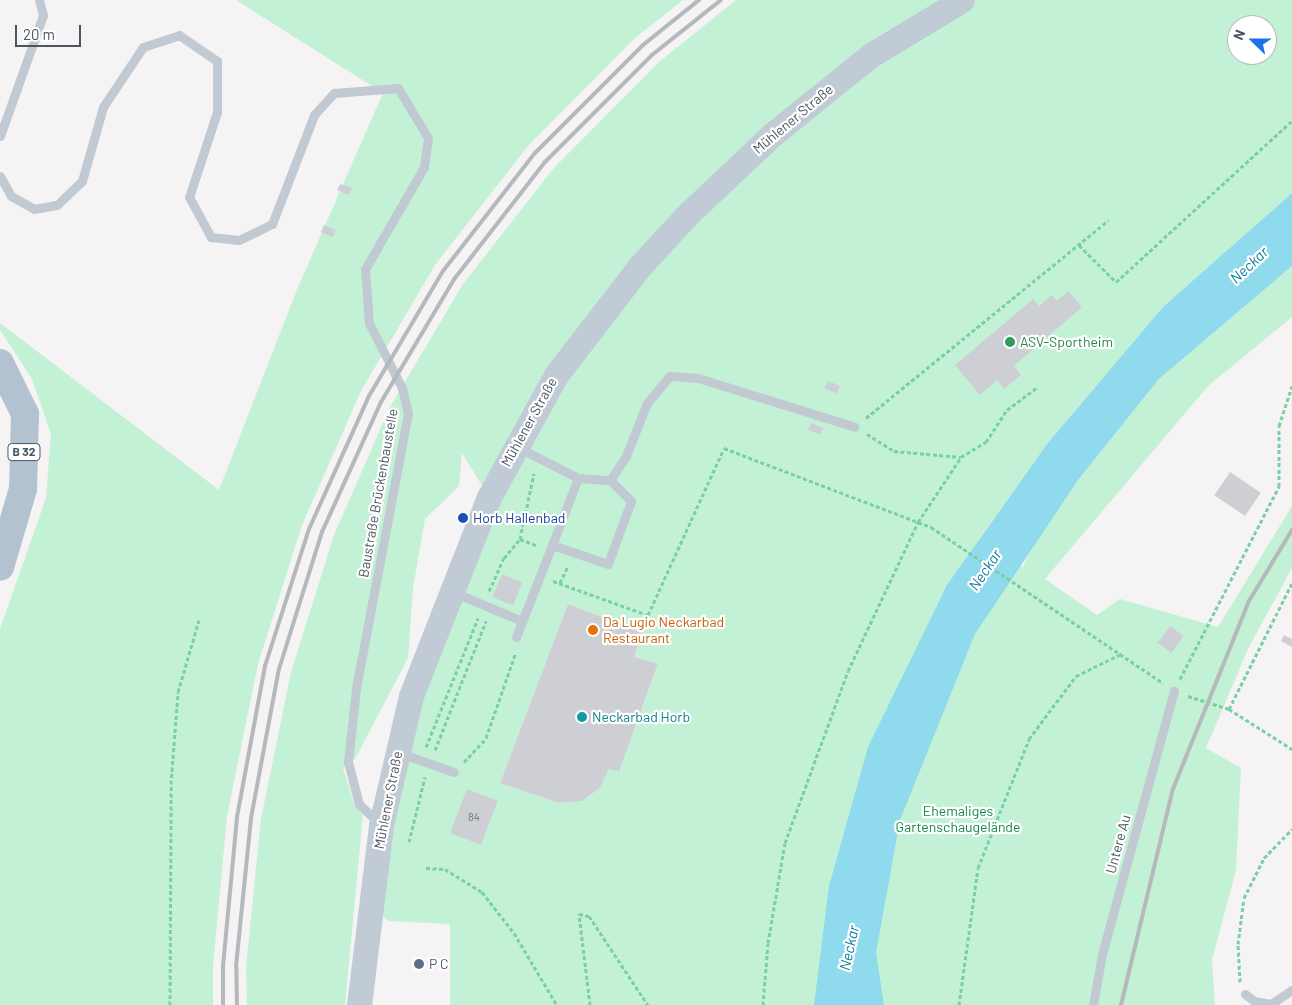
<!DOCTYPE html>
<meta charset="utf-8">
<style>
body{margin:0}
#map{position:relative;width:1292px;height:1005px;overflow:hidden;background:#f5f3f3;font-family:Barlow,sans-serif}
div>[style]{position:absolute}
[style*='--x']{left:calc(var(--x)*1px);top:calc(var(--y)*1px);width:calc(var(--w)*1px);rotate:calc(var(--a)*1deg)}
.green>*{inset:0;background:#c3f1d5}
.water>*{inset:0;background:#90daee}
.building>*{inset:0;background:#cdcfd5;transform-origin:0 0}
.path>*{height:3px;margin-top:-1.5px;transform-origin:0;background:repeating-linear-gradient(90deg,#7ad0a6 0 4px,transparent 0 6.5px)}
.lane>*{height:9px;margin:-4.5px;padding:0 4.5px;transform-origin:4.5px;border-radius:4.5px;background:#c1cad2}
.secondary>*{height:25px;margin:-12.5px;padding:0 12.5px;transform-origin:12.5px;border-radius:12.5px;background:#c1cbd6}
.primary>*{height:28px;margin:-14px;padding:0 14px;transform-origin:14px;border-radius:14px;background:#b3c2d1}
.rail>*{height:4px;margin:-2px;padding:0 2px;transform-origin:2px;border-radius:2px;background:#b5b8bd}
.dots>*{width:14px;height:14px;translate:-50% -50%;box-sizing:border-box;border:2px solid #fff;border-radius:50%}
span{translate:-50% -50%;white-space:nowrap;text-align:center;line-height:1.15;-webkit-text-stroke:4.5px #fff;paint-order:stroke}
.number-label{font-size:11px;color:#6b747e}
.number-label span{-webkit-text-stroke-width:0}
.shield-label span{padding:1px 4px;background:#fff;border:1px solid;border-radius:4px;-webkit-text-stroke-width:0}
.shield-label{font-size:12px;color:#4a5661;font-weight:700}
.street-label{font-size:14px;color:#4a5661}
.leisure-label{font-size:14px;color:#27864d}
.left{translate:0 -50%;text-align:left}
.transit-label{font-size:14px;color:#164399}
.food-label{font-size:14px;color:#c56008}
.culture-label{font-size:14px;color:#0d838f}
.park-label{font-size:14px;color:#17864f}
.service-label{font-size:14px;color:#4e5e75}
.water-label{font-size:15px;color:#0c7c9b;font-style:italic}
.north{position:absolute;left:1227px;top:15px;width:50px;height:50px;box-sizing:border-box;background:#fff;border:1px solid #b7bbc0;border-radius:50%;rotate:292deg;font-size:14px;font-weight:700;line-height:20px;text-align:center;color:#4a5661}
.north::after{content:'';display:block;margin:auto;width:18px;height:22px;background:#1a73e8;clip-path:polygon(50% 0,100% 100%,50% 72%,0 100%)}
.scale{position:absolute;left:15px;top:25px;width:66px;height:22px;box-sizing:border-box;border:2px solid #4a5661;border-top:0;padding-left:6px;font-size:15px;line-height:18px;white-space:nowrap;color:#4a5661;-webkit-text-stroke:4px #fff;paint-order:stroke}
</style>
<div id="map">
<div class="green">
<i style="clip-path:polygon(236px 0,683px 0,635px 38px,528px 146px,435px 265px,361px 391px,302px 525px,258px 664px,227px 816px,213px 966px,213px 1005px,0 1005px,0 629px,46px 498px,51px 434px,32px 379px,0 330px,0 323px,219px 490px,296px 292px,383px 93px)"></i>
<i style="clip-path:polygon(evenodd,736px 0,1292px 0,1292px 193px,1163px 307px,1047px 444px,977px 542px,1023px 567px,1032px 546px,1078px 480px,1159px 379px,1292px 266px,1292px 317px,1208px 386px,1045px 579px,1097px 615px,1120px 599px,1218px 627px,1292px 506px,1292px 568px,1248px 649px,1206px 748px,1241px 768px,1236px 870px,1212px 960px,1215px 1005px,450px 1005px,450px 924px,389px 921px,369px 907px,381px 825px,489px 497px,462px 453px,459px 486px,425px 519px,413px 588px,408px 658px,355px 759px,343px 768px,355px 806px,363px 815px,345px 1005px,247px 1005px,246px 966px,261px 819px,291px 672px,334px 535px,390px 407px,463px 284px,553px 169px,659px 62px,736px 0,1237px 25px,1267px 25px,1267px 55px,1237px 55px,1237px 25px,736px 0,568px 604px,642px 633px,634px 657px,658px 665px,619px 772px,609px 769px,600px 788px,582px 801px,559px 803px,500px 783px,568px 604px)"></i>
</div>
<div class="water">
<i style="clip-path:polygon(1292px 193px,1292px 266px,1159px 379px,1078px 480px,975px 634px,900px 820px,876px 953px,884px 1005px,814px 1005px,829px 886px,868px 747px,947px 585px,1047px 444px,1163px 307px)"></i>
</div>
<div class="building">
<i style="clip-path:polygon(340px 184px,352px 188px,349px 195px,337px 190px)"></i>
<i style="left:324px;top:225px;width:13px;height:8px;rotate:23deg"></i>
<i style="clip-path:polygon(1068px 291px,1082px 307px,1014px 366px,1021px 375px,1004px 389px,997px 380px,980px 395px,955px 365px,1033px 299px,1039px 306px,1052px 295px,1057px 301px)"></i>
<i style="left:828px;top:381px;width:13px;height:8px;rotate:23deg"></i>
<i style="left:811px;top:423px;width:13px;height:7px;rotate:23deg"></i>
<i style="left:1230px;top:472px;width:37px;height:28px;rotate:34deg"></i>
<i style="left:502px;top:574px;width:22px;height:25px;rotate:22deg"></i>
<i style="clip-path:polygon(568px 604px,642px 633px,634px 657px,658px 664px,619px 772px,609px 769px,600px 788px,582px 801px,559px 803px,500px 783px)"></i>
<i style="left:1170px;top:626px;width:17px;height:21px;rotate:36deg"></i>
<i style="clip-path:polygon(1284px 635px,1292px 639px,1292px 647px,1281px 641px)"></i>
<i style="left:467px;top:789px;width:33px;height:47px;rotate:21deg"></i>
</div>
<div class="path">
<i style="--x:1079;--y:245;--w:52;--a:45"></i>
<i style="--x:1116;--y:282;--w:239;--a:-42.5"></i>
<i style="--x:866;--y:418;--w:313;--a:-39.2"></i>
<i style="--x:867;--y:434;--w:32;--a:32"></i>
<i style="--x:894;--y:451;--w:67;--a:5.1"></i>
<i style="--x:961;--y:457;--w:29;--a:-31"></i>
<i style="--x:986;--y:442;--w:38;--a:-57"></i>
<i style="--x:1007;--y:410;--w:38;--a:-37"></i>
<i style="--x:520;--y:539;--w:17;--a:21"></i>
<i style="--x:553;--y:581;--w:101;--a:19.7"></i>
<i style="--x:648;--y:615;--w:183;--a:-65.5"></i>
<i style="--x:724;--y:448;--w:208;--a:20.9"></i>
<i style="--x:918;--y:522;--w:78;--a:-56.5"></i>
<i style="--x:560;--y:583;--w:19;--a:-65"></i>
<i style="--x:489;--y:591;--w:36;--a:-66"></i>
<i style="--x:504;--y:558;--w:25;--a:-50"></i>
<i style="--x:520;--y:539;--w:67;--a:-78"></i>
<i style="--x:1180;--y:679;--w:217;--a:-62.8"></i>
<i style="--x:1279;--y:486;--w:60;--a:-90"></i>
<i style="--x:1279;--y:426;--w:42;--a:-72"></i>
<i style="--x:1188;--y:696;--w:43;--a:17.6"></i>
<i style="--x:1229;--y:709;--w:75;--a:32.4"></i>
<i style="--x:1229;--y:709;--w:141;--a:-63.4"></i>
<i style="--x:426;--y:747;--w:139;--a:-68"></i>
<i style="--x:435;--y:750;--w:139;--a:-68.4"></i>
<i style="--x:464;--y:762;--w:33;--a:-47"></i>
<i style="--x:486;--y:738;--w:91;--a:-70.8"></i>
<i style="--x:409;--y:842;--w:67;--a:-76.2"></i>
<i style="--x:426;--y:868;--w:19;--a:3"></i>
<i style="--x:445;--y:869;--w:44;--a:31.9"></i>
<i style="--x:482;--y:892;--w:52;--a:52"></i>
<i style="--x:514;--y:933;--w:84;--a:59.2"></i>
<i style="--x:1240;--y:982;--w:38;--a:-93"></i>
<i style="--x:1238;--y:944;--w:46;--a:-82.6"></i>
<i style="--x:1244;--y:898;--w:45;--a:-63.4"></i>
<i style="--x:1264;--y:858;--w:40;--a:-46"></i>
<i style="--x:170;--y:1005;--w:221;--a:-89.7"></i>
<i style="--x:171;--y:784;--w:92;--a:-85.6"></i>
<i style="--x:178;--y:692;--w:75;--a:-73.7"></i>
<i style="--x:590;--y:1005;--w:92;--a:-96.9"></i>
<i style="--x:579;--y:914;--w:10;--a:11"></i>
<i style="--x:589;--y:916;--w:107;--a:56.5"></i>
<i style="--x:763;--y:1005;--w:62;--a:-85.4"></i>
<i style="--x:768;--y:943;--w:101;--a:-80.4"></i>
<i style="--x:785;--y:843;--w:183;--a:-69.9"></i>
<i style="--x:848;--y:671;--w:165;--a:-64.8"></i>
<i style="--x:918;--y:522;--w:14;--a:21"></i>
<i style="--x:931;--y:527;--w:280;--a:33.9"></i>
<i style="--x:959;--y:1005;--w:138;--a:-82.1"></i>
<i style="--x:978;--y:868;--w:139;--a:-68.4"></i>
<i style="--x:1029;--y:739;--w:79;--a:-53.3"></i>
<i style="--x:1076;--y:676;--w:50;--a:-26.1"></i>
</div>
<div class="lane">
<i style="--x:0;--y:136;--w:128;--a:-70.4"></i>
<i style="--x:43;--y:15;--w:16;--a:-105"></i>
<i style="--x:0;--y:176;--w:23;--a:61"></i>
<i style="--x:11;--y:196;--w:26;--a:29"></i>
<i style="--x:34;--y:209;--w:23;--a:-10"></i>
<i style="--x:57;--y:205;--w:35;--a:-44"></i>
<i style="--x:82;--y:181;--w:77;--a:-74.2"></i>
<i style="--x:103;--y:107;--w:72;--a:-56.3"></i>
<i style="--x:143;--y:47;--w:38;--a:-18"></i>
<i style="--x:179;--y:35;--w:46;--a:34.4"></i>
<i style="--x:217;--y:61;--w:51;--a:90"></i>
<i style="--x:217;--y:112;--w:89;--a:108.2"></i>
<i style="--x:189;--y:197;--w:46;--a:61.2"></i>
<i style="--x:211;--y:237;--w:28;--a:6"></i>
<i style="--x:239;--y:240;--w:37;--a:-26"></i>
<i style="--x:272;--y:224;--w:117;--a:-68.9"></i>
<i style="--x:314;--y:115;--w:30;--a:-48"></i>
<i style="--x:334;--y:93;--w:64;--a:-4.5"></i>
<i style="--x:398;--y:88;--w:58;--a:59"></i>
<i style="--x:428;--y:138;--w:29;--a:98"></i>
<i style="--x:424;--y:167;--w:118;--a:120"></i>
<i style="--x:365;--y:269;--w:54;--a:85.8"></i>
<i style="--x:369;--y:323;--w:73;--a:63.1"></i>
<i style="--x:402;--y:388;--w:26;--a:77"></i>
<i style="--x:408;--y:413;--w:281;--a:100.7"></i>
<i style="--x:356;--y:689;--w:73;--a:96.3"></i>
<i style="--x:348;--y:762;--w:43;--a:75.3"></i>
<i style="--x:359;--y:804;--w:28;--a:44"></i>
<i style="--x:517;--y:447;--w:68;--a:26.9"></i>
<i style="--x:578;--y:478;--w:32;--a:4"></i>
<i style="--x:610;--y:480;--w:30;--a:45"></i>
<i style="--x:631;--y:501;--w:67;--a:110.1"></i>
<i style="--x:608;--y:564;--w:59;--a:-161.3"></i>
<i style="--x:552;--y:545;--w:72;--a:-68.8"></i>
<i style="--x:610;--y:480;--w:29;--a:-56"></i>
<i style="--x:626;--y:456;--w:57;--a:-68.4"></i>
<i style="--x:647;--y:403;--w:35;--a:-50"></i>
<i style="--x:670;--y:376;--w:28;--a:4"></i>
<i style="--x:698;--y:378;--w:164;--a:17.3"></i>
<i style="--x:453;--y:592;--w:75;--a:22.8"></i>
<i style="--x:516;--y:637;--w:99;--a:-68.6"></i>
<i style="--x:400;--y:753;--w:57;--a:19.4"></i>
<i style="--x:1245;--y:994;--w:11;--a:38"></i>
<i style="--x:1254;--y:1001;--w:17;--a:10"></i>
<i style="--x:1271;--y:1004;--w:25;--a:-34"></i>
<i style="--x:1093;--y:1005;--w:52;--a:-80"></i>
<i style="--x:1102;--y:954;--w:273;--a:-74.7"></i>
</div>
<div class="secondary">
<i style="--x:359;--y:1005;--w:181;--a:-83"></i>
<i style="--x:381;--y:825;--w:132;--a:-76.9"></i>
<i style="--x:411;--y:696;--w:214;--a:-68.6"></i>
<i style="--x:489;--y:497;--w:139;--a:-61.2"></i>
<i style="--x:556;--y:375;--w:138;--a:-52.4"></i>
<i style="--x:640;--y:266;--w:71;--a:-47.3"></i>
<i style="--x:688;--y:214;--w:117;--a:-43.3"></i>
<i style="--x:773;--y:134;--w:126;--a:-38.9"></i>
<i style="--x:871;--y:55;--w:106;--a:-31.1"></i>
</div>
<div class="primary">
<i style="--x:0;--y:363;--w:57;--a:63.9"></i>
<i style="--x:25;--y:414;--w:75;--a:91.5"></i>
<i style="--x:23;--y:489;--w:81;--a:106.4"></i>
</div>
<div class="rail">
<i style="--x:223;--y:1005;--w:39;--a:-90"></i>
<i style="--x:223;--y:966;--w:150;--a:-84.6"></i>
<i style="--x:237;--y:817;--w:154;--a:-79.5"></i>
<i style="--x:265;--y:666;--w:144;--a:-72.2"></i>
<i style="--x:309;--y:529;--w:146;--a:-65.7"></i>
<i style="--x:369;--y:396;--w:145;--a:-59.4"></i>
<i style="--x:443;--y:271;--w:150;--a:-52.1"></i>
<i style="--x:535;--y:153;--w:153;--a:-45"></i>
<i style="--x:643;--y:45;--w:72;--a:-38.8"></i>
<i style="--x:237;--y:1005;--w:39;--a:-91"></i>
<i style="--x:236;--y:966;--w:149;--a:-84.2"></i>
<i style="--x:251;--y:818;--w:152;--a:-79.4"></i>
<i style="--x:279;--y:669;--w:144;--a:-72.6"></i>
<i style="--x:322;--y:532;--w:143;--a:-65.6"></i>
<i style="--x:381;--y:402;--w:144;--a:-59.2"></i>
<i style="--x:455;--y:278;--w:147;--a:-52.2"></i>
<i style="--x:545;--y:162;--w:151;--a:-45"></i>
<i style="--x:652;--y:55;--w:88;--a:-38.6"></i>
<i style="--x:1121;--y:1005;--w:222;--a:-76.5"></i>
<i style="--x:1173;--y:789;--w:203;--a:-68"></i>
<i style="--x:1249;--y:601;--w:83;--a:-58.8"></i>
</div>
<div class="dots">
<i style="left:1010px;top:342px;background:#2e9e5b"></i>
<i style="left:463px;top:518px;background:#1a4fb4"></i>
<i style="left:593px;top:630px;background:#e8710a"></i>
<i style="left:582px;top:717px;background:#0f9aa8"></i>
<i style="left:419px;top:964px;background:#5c6f8a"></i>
</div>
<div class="number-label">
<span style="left:474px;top:817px">84</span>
</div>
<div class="shield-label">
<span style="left:24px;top:452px">B 32</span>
</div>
<div class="street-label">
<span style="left:793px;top:119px;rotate:-40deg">Mühlener Straße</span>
<span style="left:529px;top:422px;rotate:-61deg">Mühlener Straße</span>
<span style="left:378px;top:493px;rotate:-80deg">Baustraße Brückenbaustelle</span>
<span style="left:388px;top:800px;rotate:-79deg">Mühlener Straße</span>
<span style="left:1118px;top:844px;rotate:-75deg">Untere Au</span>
</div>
<div class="leisure-label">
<span class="left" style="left:1020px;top:342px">ASV-Sportheim</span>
</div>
<div class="transit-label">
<span class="left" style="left:473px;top:518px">Horb Hallenbad</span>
</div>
<div class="food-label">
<span class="left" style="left:603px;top:630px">Da Lugio Neckarbad<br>Restaurant</span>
</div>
<div class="culture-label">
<span class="left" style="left:592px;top:717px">Neckarbad Horb</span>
</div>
<div class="park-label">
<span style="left:958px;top:819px">Ehemaliges<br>Gartenschaugelände</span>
</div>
<div class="service-label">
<span class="left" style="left:429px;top:964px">P C</span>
</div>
<div class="water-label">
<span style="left:1249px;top:265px;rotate:-43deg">Neckar</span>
<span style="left:985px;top:570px;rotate:-56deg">Neckar</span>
<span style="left:849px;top:948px;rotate:-78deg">Neckar</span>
</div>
<div class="north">N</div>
<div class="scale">20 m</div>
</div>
